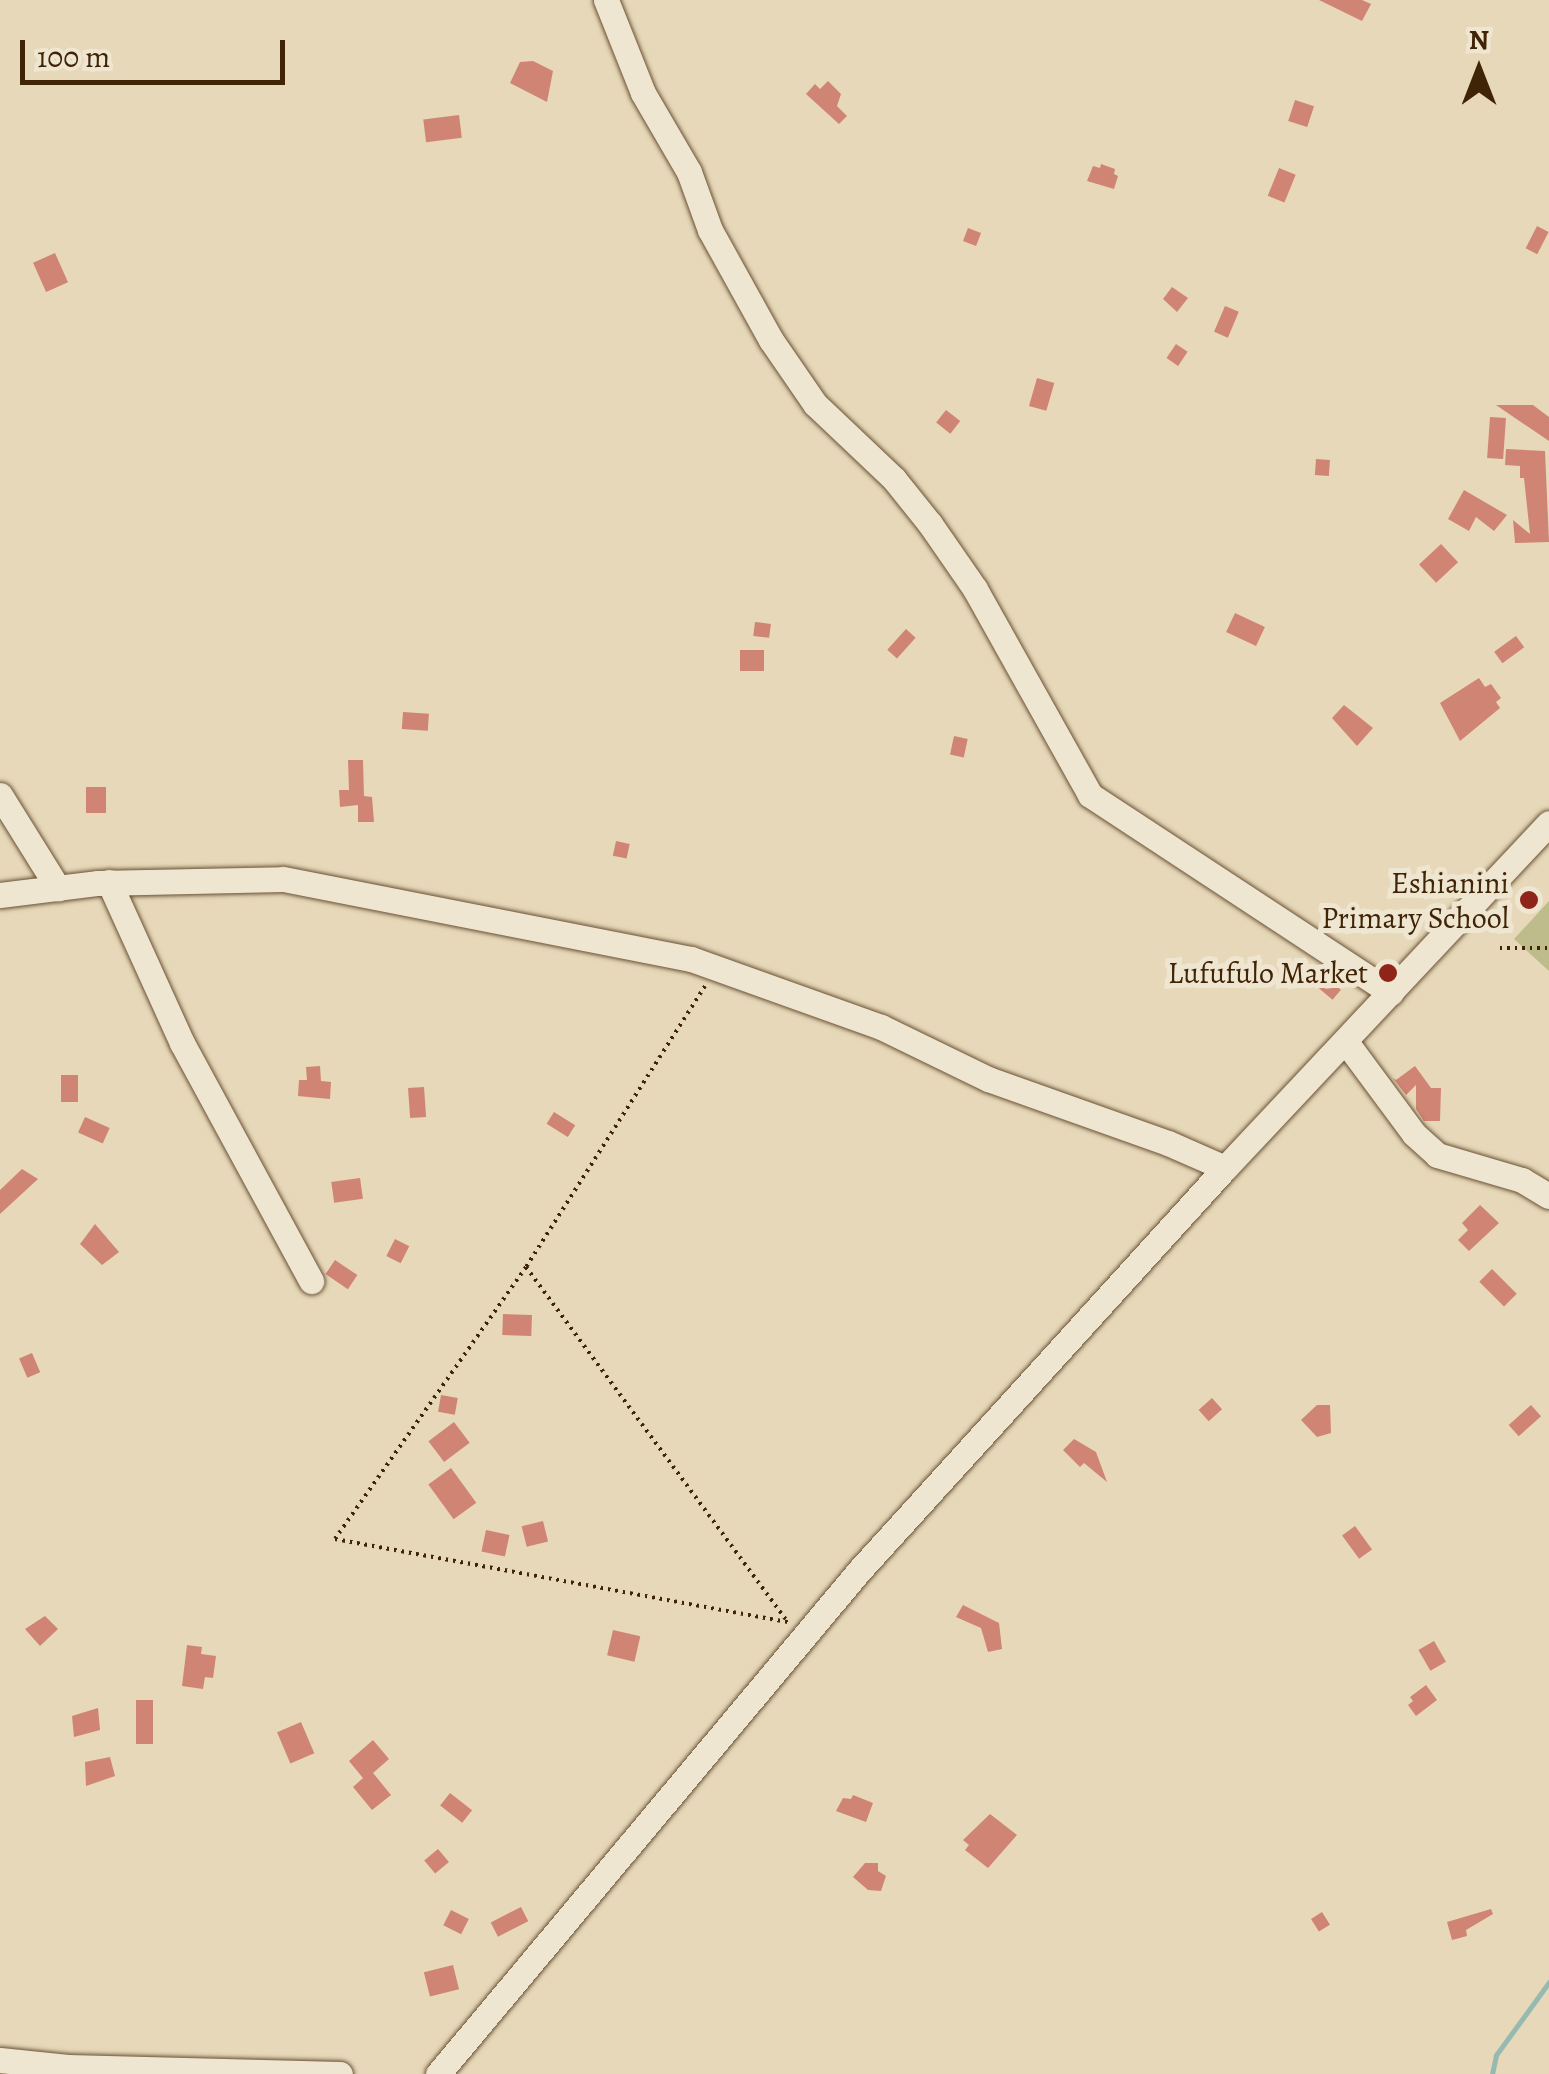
<!DOCTYPE html>
<style>
body{margin:0}
#map{position:relative;width:1549px;height:2074px;overflow:hidden;background:#e6d8b9;font-family:Alegreya,serif}
div>[style]{position:absolute}
[style*='--x']{left:calc(var(--x)*1px);top:calc(var(--y)*1px);width:calc(var(--w)*1px);rotate:calc(var(--a)*1deg)}
.green>*{inset:0;background:#bdbc8a}
.stream>*{height:5px;margin:-2.5px;padding:0 2.5px;transform-origin:2.5px;border-radius:2.5px;background:#96bab0}
.building>*{inset:0;background:#d08473;transform-origin:0 0}
.path>*{height:4px;margin-top:-2px;transform-origin:0;background:repeating-linear-gradient(90deg,#402406 0 2.5px,transparent 0 7.5px)}
.roads{filter:drop-shadow(0 0 2px #6a5133) drop-shadow(0 0 2px #6a5133)}
.minor>*{height:25px;margin:-12.5px;padding:0 12.5px;transform-origin:12.5px;border-radius:12.5px;background:#efe6d2}
.dots>*{width:28px;height:28px;translate:-50% -50%;box-sizing:border-box;border:5px solid #efe6d2;border-radius:50%}
span{translate:-50% -50%;white-space:nowrap;text-align:center;line-height:1.15;-webkit-text-stroke:10px #efe6d2;paint-order:stroke}
.poi-label{font-size:30px;color:#402406}
.right{translate:-100% -50%;text-align:right}
.north{position:absolute;left:1429px;top:20px;width:100px;height:100px;-webkit-text-stroke:8px #efe6d2;paint-order:stroke;rotate:0deg;font-size:28px;font-weight:700;line-height:40px;text-align:center;color:#402406}
.north::after{content:'';display:block;margin:auto;width:35px;height:45px;background:#402406;clip-path:polygon(50% 0,100% 100%,50% 72%,0 100%)}
.scale{position:absolute;left:20px;top:40px;width:265px;height:45px;box-sizing:border-box;border:5px solid #402406;border-top:0;padding-left:12px;font-size:30px;line-height:35px;white-space:nowrap;color:#402406;-webkit-text-stroke:8px #efe6d2;paint-order:stroke}
</style>
<div id="map">
<div class="green">
<i style="clip-path:polygon(1549px 901px,1549px 971px,1514px 939px)"></i>
</div>
<div class="stream">
<i style="--x:1492;--y:2074;--w:19;--a:-78"></i>
<i style="--x:1496;--y:2055;--w:90;--a:-54"></i>
</div>
<div class="building">
<i style="clip-path:polygon(1319px 0,1362px 0,1371px 4px,1362px 21px)"></i>
<i style="clip-path:polygon(533px 61px,553px 71px,547px 102px,510px 83px,520px 62px)"></i>
<i style="clip-path:polygon(828px 81px,841px 94px,837px 106px,847px 116px,839px 124px,806px 94px,815px 84px,820px 89px)"></i>
<i style="left:1295px;top:100px;width:20px;height:22px;rotate:18deg"></i>
<i style="left:459px;top:115px;width:23px;height:36px;rotate:83deg"></i>
<i style="clip-path:polygon(1101px 164px,1115px 169px,1114px 174px,1118px 176px,1114px 189px,1087px 181px,1093px 166px,1100px 168px)"></i>
<i style="left:1279px;top:168px;width:18px;height:30px;rotate:22deg"></i>
<i style="left:1537px;top:226px;width:13px;height:25px;rotate:27deg"></i>
<i style="left:968px;top:228px;width:14px;height:14px;rotate:21deg"></i>
<i style="left:55px;top:253px;width:32px;height:24px;rotate:66deg"></i>
<i style="clip-path:polygon(1172px 287px,1188px 298px,1177px 312px,1163px 299px)"></i>
<i style="left:1225px;top:306px;width:15px;height:28px;rotate:23deg"></i>
<i style="left:1176px;top:344px;width:14px;height:17px;rotate:34deg"></i>
<i style="left:1037px;top:378px;width:18px;height:29px;rotate:16deg"></i>
<i style="clip-path:polygon(1496px 405px,1533px 405px,1549px 417px,1549px 441px)"></i>
<i style="left:946px;top:410px;width:18px;height:16px;rotate:38deg"></i>
<i style="left:1490px;top:417px;width:16px;height:41px;rotate:4deg"></i>
<i style="clip-path:polygon(1506px 449px,1545px 451px,1549px 542px,1515px 543px,1513px 520px,1530px 534px,1524px 478px,1520px 478px,1520px 466px,1505px 465px)"></i>
<i style="left:1316px;top:459px;width:14px;height:16px;rotate:4deg"></i>
<i style="clip-path:polygon(1464px 490px,1507px 515px,1494px 531px,1476px 517px,1469px 531px,1448px 519px)"></i>
<i style="left:1441px;top:544px;width:25px;height:30px;rotate:47deg"></i>
<i style="left:1235px;top:613px;width:33px;height:21px;rotate:25deg"></i>
<i style="left:755px;top:622px;width:16px;height:14px;rotate:7deg"></i>
<i style="left:906px;top:629px;width:13px;height:28px;rotate:42deg"></i>
<i style="left:1516px;top:636px;width:14px;height:27px;rotate:54deg"></i>
<i style="left:740px;top:650px;width:24px;height:21px"></i>
<i style="clip-path:polygon(1479px 678px,1485px 687px,1491px 684px,1501px 698px,1496px 702px,1500px 708px,1460px 741px,1440px 703px)"></i>
<i style="clip-path:polygon(1344px 705px,1373px 728px,1357px 746px,1332px 718px)"></i>
<i style="left:403px;top:712px;width:26px;height:17px;rotate:4deg"></i>
<i style="left:954px;top:736px;width:14px;height:19px;rotate:12deg"></i>
<i style="clip-path:polygon(348px 760px,363px 760px,364px 796px,372px 797px,374px 822px,358px 822px,358px 805px,340px 807px,339px 790px,349px 790px)"></i>
<i style="left:86px;top:787px;width:20px;height:26px"></i>
<i style="left:616px;top:841px;width:14px;height:15px;rotate:12deg"></i>
<i style="left:1321px;top:973px;width:26px;height:13px;rotate:40deg"></i>
<i style="clip-path:polygon(320px 1066px,321px 1081px,331px 1082px,330px 1099px,298px 1096px,299px 1080px,307px 1080px,306px 1067px)"></i>
<i style="clip-path:polygon(1415px 1066px,1431px 1088px,1441px 1088px,1440px 1121px,1424px 1121px,1416px 1109px,1416px 1085px,1406px 1095px,1393px 1078px,1396px 1080px)"></i>
<i style="left:61px;top:1075px;width:17px;height:27px"></i>
<i style="left:424px;top:1087px;width:30px;height:16px;rotate:86deg"></i>
<i style="left:554px;top:1112px;width:25px;height:14px;rotate:32deg"></i>
<i style="left:85px;top:1117px;width:27px;height:17px;rotate:24deg"></i>
<i style="clip-path:polygon(22px 1169px,38px 1179px,0 1214px,0 1190px)"></i>
<i style="left:360px;top:1178px;width:21px;height:29px;rotate:82deg"></i>
<i style="clip-path:polygon(1480px 1205px,1499px 1223px,1469px 1251px,1458px 1240px,1468px 1230px,1462px 1223px)"></i>
<i style="clip-path:polygon(95px 1224px,119px 1252px,102px 1265px,80px 1244px)"></i>
<i style="left:395px;top:1239px;width:16px;height:19px;rotate:27deg"></i>
<i style="left:335px;top:1260px;width:27px;height:17px;rotate:34deg"></i>
<i style="left:1492px;top:1269px;width:35px;height:18px;rotate:45deg"></i>
<i style="left:503px;top:1314px;width:29px;height:21px;rotate:2deg"></i>
<i style="left:32px;top:1353px;width:21px;height:14px;rotate:67deg"></i>
<i style="left:441px;top:1395px;width:17px;height:17px;rotate:10deg"></i>
<i style="left:1212px;top:1398px;width:15px;height:18px;rotate:48deg"></i>
<i style="clip-path:polygon(1317px 1405px,1330px 1405px,1331px 1433px,1317px 1437px,1301px 1420px)"></i>
<i style="left:1531px;top:1405px;width:15px;height:30px;rotate:48deg"></i>
<i style="left:454px;top:1422px;width:26px;height:32px;rotate:53deg"></i>
<i style="clip-path:polygon(1074px 1439px,1096px 1452px,1107px 1482px,1084px 1463px,1080px 1467px,1063px 1450px)"></i>
<i style="left:451px;top:1468px;width:43px;height:28px;rotate:54deg"></i>
<i style="left:543px;top:1521px;width:21px;height:22px;rotate:76deg"></i>
<i style="left:1355px;top:1526px;width:29px;height:16px;rotate:54deg"></i>
<i style="left:486px;top:1530px;width:24px;height:22px;rotate:12deg"></i>
<i style="clip-path:polygon(963px 1605px,999px 1623px,1002px 1649px,988px 1652px,981px 1628px,956px 1617px)"></i>
<i style="clip-path:polygon(45px 1616px,58px 1629px,40px 1646px,25px 1629px)"></i>
<i style="left:613px;top:1630px;width:28px;height:26px;rotate:13deg"></i>
<i style="left:1434px;top:1641px;width:24px;height:18px;rotate:60deg"></i>
<i style="clip-path:polygon(187px 1645px,202px 1647px,201px 1654px,216px 1656px,213px 1678px,205px 1677px,203px 1689px,182px 1686px)"></i>
<i style="clip-path:polygon(1426px 1685px,1437px 1700px,1416px 1716px,1408px 1705px,1413px 1701px,1410px 1697px)"></i>
<i style="left:136px;top:1700px;width:17px;height:44px"></i>
<i style="clip-path:polygon(98px 1708px,100px 1730px,74px 1737px,72px 1716px)"></i>
<i style="left:301px;top:1722px;width:34px;height:26px;rotate:67deg"></i>
<i style="clip-path:polygon(373px 1740px,389px 1759px,373px 1773px,391px 1795px,372px 1810px,353px 1787px,363px 1778px,349px 1761px)"></i>
<i style="clip-path:polygon(110px 1757px,115px 1776px,86px 1786px,85px 1762px)"></i>
<i style="left:450px;top:1793px;width:28px;height:16px;rotate:38deg"></i>
<i style="clip-path:polygon(853px 1795px,873px 1803px,866px 1822px,836px 1811px,843px 1798px,851px 1799px)"></i>
<i style="clip-path:polygon(990px 1814px,1017px 1835px,988px 1868px,965px 1850px,969px 1845px,963px 1840px)"></i>
<i style="left:438px;top:1849px;width:17px;height:18px;rotate:50deg"></i>
<i style="clip-path:polygon(865px 1863px,878px 1863px,878px 1871px,886px 1876px,881px 1891px,868px 1890px,853px 1877px)"></i>
<i style="left:521px;top:1907px;width:16px;height:34px;rotate:63deg"></i>
<i style="clip-path:polygon(1491px 1909px,1493px 1914px,1466px 1930px,1467px 1936px,1452px 1940px,1447px 1922px)"></i>
<i style="left:451px;top:1910px;width:20px;height:17px;rotate:27deg"></i>
<i style="left:1322px;top:1912px;width:15px;height:13px;rotate:58deg"></i>
<i style="left:453px;top:1965px;width:25px;height:30px;rotate:76deg"></i>
</div>
<div class="path">
<i style="--x:1500;--y:948;--w:49;--a:0"></i>
<i style="--x:705;--y:986;--w:333;--a:122.5"></i>
<i style="--x:526;--y:1267;--w:332;--a:125.1"></i>
<i style="--x:335;--y:1539;--w:462;--a:10.4"></i>
<i style="--x:526;--y:1267;--w:440;--a:53.6"></i>
</div>
<div class="roads">
<div class="minor">
<i style="--x:606;--y:0;--w:100;--a:68.3"></i>
<i style="--x:643;--y:93;--w:91;--a:59.8"></i>
<i style="--x:689;--y:172;--w:62;--a:70.1"></i>
<i style="--x:710;--y:230;--w:126;--a:61"></i>
<i style="--x:771;--y:340;--w:78;--a:55.5"></i>
<i style="--x:815;--y:404;--w:109;--a:43.5"></i>
<i style="--x:894;--y:479;--w:58;--a:51.3"></i>
<i style="--x:930;--y:524;--w:79;--a:55.3"></i>
<i style="--x:975;--y:589;--w:236;--a:60.8"></i>
<i style="--x:1090;--y:795;--w:360;--a:33.3"></i>
<i style="--x:0;--y:795;--w:110;--a:58.1"></i>
<i style="--x:109;--y:882;--w:177;--a:65.6"></i>
<i style="--x:182;--y:1043;--w:271;--a:61.5"></i>
<i style="--x:0;--y:895;--w:99;--a:-7"></i>
<i style="--x:98;--y:883;--w:185;--a:-1.2"></i>
<i style="--x:283;--y:879;--w:416;--a:11.1"></i>
<i style="--x:691;--y:959;--w:202;--a:19.7"></i>
<i style="--x:881;--y:1027;--w:119;--a:25.9"></i>
<i style="--x:988;--y:1079;--w:191;--a:19.6"></i>
<i style="--x:1168;--y:1143;--w:62;--a:23.7"></i>
<i style="--x:1346;--y:1042;--w:114;--a:53.5"></i>
<i style="--x:1414;--y:1134;--w:31;--a:42"></i>
<i style="--x:1437;--y:1155;--w:89;--a:16.4"></i>
<i style="--x:1522;--y:1180;--w:31;--a:31"></i>
<i style="--x:0;--y:2060;--w:68;--a:5.9"></i>
<i style="--x:68;--y:2067;--w:272;--a:1.5"></i>
<i style="--x:438;--y:2074;--w:655;--a:-50.08"></i>
<i style="--x:858;--y:1572;--w:546;--a:-47.75"></i>
<i style="--x:1225;--y:1168;--w:473;--a:-46.8"></i>
</div>
</div>
<div class="dots">
<i style="left:1529px;top:900px;background:#8f2418"></i>
<i style="left:1388px;top:973px;background:#8f2418"></i>
</div>
<div class="poi-label">
<span class="right" style="left:1509px;top:900px">Eshianini<br>Primary School</span>
<span class="right" style="left:1368px;top:973px">Lufufulo Market</span>
</div>
<div class="north">N</div>
<div class="scale">100 m</div>
</div>
